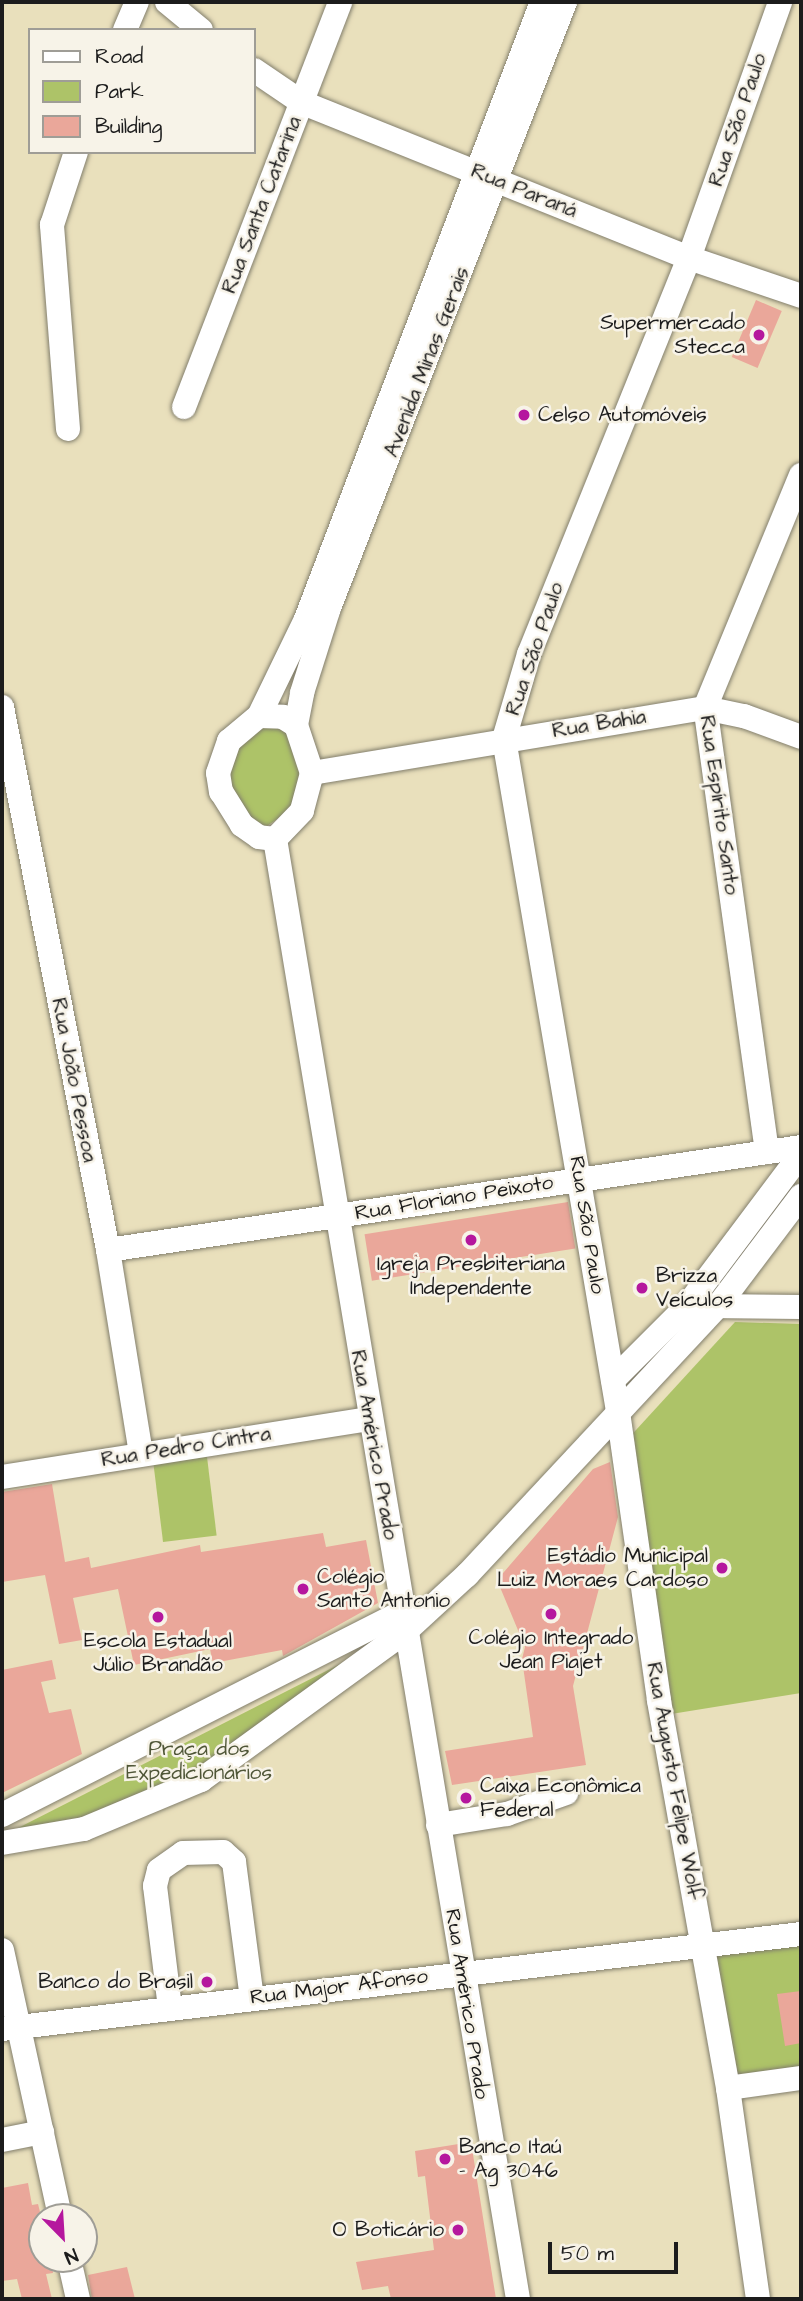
<!DOCTYPE html>
<meta charset="utf-8">
<style>
body{margin:0}
#map{position:relative;width:803px;height:2301px;overflow:hidden;background:#e9e0bc;font-family:"Architects Daughter",sans-serif}
div>[style]{position:absolute}
[style*='--x']{left:calc(var(--x)*1px);top:calc(var(--y)*1px);width:calc(var(--w)*1px);rotate:calc(var(--a)*1deg)}
.green>*{inset:0;background:#adc368;transform-origin:0 0}
.building>*{inset:0;background:#eaa79a;transform-origin:0 0}
.roads{filter:drop-shadow(0 0 2px #827e6c) drop-shadow(0 0 2px #827e6c)}
.minor>*{height:24px;margin:-12px;padding:0 12px;transform-origin:12px;border-radius:12px;background:#fff}
.dots>*{width:19px;height:19px;translate:-50% -50%;box-sizing:border-box;border:4px solid #f7f3e8;border-radius:50%}
span{translate:-50% -50%;white-space:nowrap;text-align:center;line-height:1.15;-webkit-text-stroke:5px #f7f3e8;paint-order:stroke}
.street-label{font-size:21px;color:#1c1c1c}
.poi-label{font-size:21px;color:#1c1c1c}
.right{translate:-100% -50%;text-align:right}
.left{translate:0 -50%;text-align:left}
.park-label{font-size:21px;color:#4f5637}
.frame{position:absolute;inset:0;border:4px solid #1c1c1c;pointer-events:none}
.legend{position:absolute;left:28px;top:28px;width:228px;height:126px;box-sizing:border-box;background:#f7f3e8;border:2px solid #9f9d96;margin:0;padding:9px 12px;list-style:none;font-size:21px;color:#1c1c1c}
.legend li{display:flex;align-items:center;gap:14px;height:35px}
.legend b{width:35px;border:2px solid #9f9d96}
.north{position:absolute;left:28px;top:2203px;width:70px;height:70px;box-sizing:border-box;background:#f7f3e8;border:2px solid #9f9d96;border-radius:50%;rotate:156deg;font-size:19px;font-weight:700;line-height:28px;text-align:center;color:#1c1c1c}
.north::after{content:'';display:block;margin:auto;width:24px;height:32px;background:#b5179e;clip-path:polygon(50% 0,100% 100%,50% 72%,0 100%)}
.scale{position:absolute;left:548px;top:2242px;width:130px;height:32px;box-sizing:border-box;border:4px solid #1c1c1c;border-top:0;padding-left:9px;font-size:21px;line-height:24px;white-space:nowrap;color:#1c1c1c;-webkit-text-stroke:5px #f7f3e8;paint-order:stroke}
</style>
<div id="map">
<div class="green">
<i style="clip-path:polygon(265px 723px,285px 730px,293px 741px,301px 782px,295px 807px,264px 828px,230px 799px,228px 761px,232px 746px)"></i>
<i style="clip-path:polygon(735px 1322px,801px 1324px,801px 1693px,665px 1715px,625px 1442px)"></i>
<i style="left:207px;top:1457px;width:79px;height:54px;rotate:83deg"></i>
<i style="clip-path:polygon(395px 1636px,209px 1782px,12px 1840px,20px 1827px)"></i>
<i style="clip-path:polygon(801px 1934px,801px 2078px,728px 2088px,703px 1944px)"></i>
</div>
<div class="building">
<i style="left:756px;top:300px;width:28px;height:62px;rotate:23deg"></i>
<i style="left:568px;top:1202px;width:47px;height:206px;rotate:81deg"></i>
<i style="clip-path:polygon(610px 1462px,618px 1517px,573px 1686px,586px 1765px,452px 1785px,445px 1751px,533px 1737px,522px 1659px,525px 1647px,497px 1580px,593px 1469px)"></i>
<i style="clip-path:polygon(52px 1484px,65px 1562px,89px 1557px,91px 1568px,200px 1545px,201px 1552px,323px 1533px,326px 1547px,366px 1540px,378px 1603px,283px 1656px,282px 1650px,213px 1663px,210px 1649px,134px 1665px,118px 1589px,73px 1598px,82px 1640px,59px 1644px,45px 1575px,2px 1582px,2px 1492px)"></i>
<i style="clip-path:polygon(52px 1660px,56px 1679px,41px 1682px,49px 1713px,71px 1709px,82px 1754px,2px 1793px,2px 1670px)"></i>
<i style="clip-path:polygon(801px 1991px,801px 2043px,785px 2046px,777px 1994px)"></i>
<i style="clip-path:polygon(471px 2142px,496px 2299px,391px 2299px,388px 2286px,362px 2290px,356px 2262px,434px 2250px,425px 2176px,418px 2177px,415px 2151px)"></i>
<i style="clip-path:polygon(28px 2183px,32px 2205px,38px 2204px,42px 2220px,42px 2259px,51px 2259px,53px 2273px,46px 2274px,52px 2299px,22px 2299px,17px 2279px,2px 2281px,2px 2188px)"></i>
<i style="clip-path:polygon(127px 2267px,135px 2299px,92px 2299px,88px 2275px)"></i>
</div>
<div class="roads">
<div class="minor">
<i style="--x:167;--y:2;--w:44;--a:39.5"></i>
<i style="--x:125;--y:30;--w:30;--a:-67"></i>
<i style="--x:254;--y:70;--w:57;--a:34.2"></i>
<i style="--x:301;--y:102;--w:418;--a:21.9"></i>
<i style="--x:689;--y:258;--w:118;--a:18.7"></i>
<i style="--x:184;--y:407;--w:434;--a:-68.9"></i>
<i style="--x:68;--y:429;--w:205;--a:-94.5"></i>
<i style="--x:52;--y:225;--w:77;--a:-71.8"></i>
<i style="--x:2;--y:707;--w:553;--a:78.95"></i>
<i style="--x:108;--y:1250;--w:207;--a:80.8"></i>
<i style="--x:259;--y:716;--w:108;--a:-64.1"></i>
<i style="--x:306;--y:619;--w:661;--a:-69.07"></i>
<i style="--x:259;--y:716;--w:24;--a:2"></i>
<i style="--x:283;--y:717;--w:15;--a:32"></i>
<i style="--x:296;--y:725;--w:51;--a:71.6"></i>
<i style="--x:312;--y:773;--w:39;--a:105"></i>
<i style="--x:302;--y:811;--w:39;--a:134"></i>
<i style="--x:275;--y:839;--w:16;--a:-173"></i>
<i style="--x:259;--y:837;--w:21;--a:-145"></i>
<i style="--x:242;--y:825;--w:39;--a:-122"></i>
<i style="--x:221;--y:792;--w:19;--a:-99"></i>
<i style="--x:218;--y:773;--w:34;--a:-71"></i>
<i style="--x:229;--y:741;--w:39;--a:-40"></i>
<i style="--x:296;--y:725;--w:33;--a:-79"></i>
<i style="--x:302;--y:693;--w:89;--a:-72.4"></i>
<i style="--x:329;--y:608;--w:650;--a:-68.72"></i>
<i style="--x:312;--y:773;--w:398;--a:-9.4"></i>
<i style="--x:705;--y:708;--w:40;--a:12"></i>
<i style="--x:744;--y:716;--w:61;--a:20.2"></i>
<i style="--x:275;--y:839;--w:1480;--a:80.55"></i>
<i style="--x:767;--y:1152;--w:448;--a:-97.9"></i>
<i style="--x:705;--y:708;--w:252;--a:-67.6"></i>
<i style="--x:108;--y:1250;--w:701;--a:-8.45"></i>
<i style="--x:707;--y:1306;--w:94;--a:0.6"></i>
<i style="--x:613;--y:1380;--w:105;--a:-45"></i>
<i style="--x:687;--y:1306;--w:190;--a:-53.1"></i>
<i style="--x:2;--y:1477;--w:373;--a:-9"></i>
<i style="--x:2;--y:1815;--w:449;--a:-26.9"></i>
<i style="--x:438;--y:1825;--w:70;--a:-9.1"></i>
<i style="--x:507;--y:1814;--w:63;--a:-19.6"></i>
<i style="--x:2;--y:1843;--w:83;--a:-9.7"></i>
<i style="--x:84;--y:1829;--w:127;--a:-22.7"></i>
<i style="--x:201;--y:1780;--w:253;--a:-36"></i>
<i style="--x:406;--y:1631;--w:83;--a:-42.6"></i>
<i style="--x:467;--y:1575;--w:368;--a:-47"></i>
<i style="--x:718;--y:1306;--w:138;--a:-53"></i>
<i style="--x:2;--y:1950;--w:273;--a:77.7"></i>
<i style="--x:170;--y:2008;--w:123;--a:-97"></i>
<i style="--x:155;--y:1886;--w:16;--a:-76"></i>
<i style="--x:159;--y:1870;--w:29;--a:-35"></i>
<i style="--x:183;--y:1853;--w:40;--a:-1.4"></i>
<i style="--x:223;--y:1852;--w:15;--a:42"></i>
<i style="--x:234;--y:1862;--w:137;--a:82.5"></i>
<i style="--x:2;--y:2029;--w:805;--a:-6.78"></i>
<i style="--x:728;--y:2088;--w:74;--a:-7.8"></i>
<i style="--x:2;--y:2140;--w:41;--a:-11.3"></i>
<i style="--x:69;--y:2259;--w:41;--a:77.3"></i>
<i style="--x:758;--y:2299;--w:213;--a:-98.1"></i>
<i style="--x:728;--y:2088;--w:394;--a:-100.1"></i>
<i style="--x:659;--y:1700;--w:292;--a:-98.1"></i>
<i style="--x:618;--y:1411;--w:682;--a:-99.63"></i>
<i style="--x:504;--y:739;--w:89;--a:-73.6"></i>
<i style="--x:529;--y:654;--w:427;--a:-68"></i>
<i style="--x:689;--y:258;--w:272;--a:-70.4"></i>
</div>
</div>
<div class="dots">
<i style="left:759px;top:335px;background:#b5179e"></i>
<i style="left:524px;top:415px;background:#b5179e"></i>
<i style="left:471px;top:1240px;background:#b5179e"></i>
<i style="left:642px;top:1288px;background:#b5179e"></i>
<i style="left:722px;top:1568px;background:#b5179e"></i>
<i style="left:303px;top:1589px;background:#b5179e"></i>
<i style="left:551px;top:1614px;background:#b5179e"></i>
<i style="left:158px;top:1617px;background:#b5179e"></i>
<i style="left:466px;top:1798px;background:#b5179e"></i>
<i style="left:207px;top:1982px;background:#b5179e"></i>
<i style="left:445px;top:2159px;background:#b5179e"></i>
<i style="left:458px;top:2230px;background:#b5179e"></i>
</div>
<div class="street-label">
<span style="left:738px;top:120px;rotate:-71deg">Rua São Paulo</span>
<span style="left:524px;top:191px;rotate:22deg">Rua Paraná</span>
<span style="left:262px;top:205px;rotate:-69deg">Rua Santa Catarina</span>
<span style="left:427px;top:362px;rotate:-69deg">Avenida Minas Gerais</span>
<span style="left:535px;top:649px;rotate:-71deg">Rua São Paulo</span>
<span style="left:599px;top:724px;rotate:-9deg">Rua Bahia</span>
<span style="left:719px;top:805px;rotate:82deg">Rua Espírito Santo</span>
<span style="left:74px;top:1080px;rotate:79deg">Rua João Pessoa</span>
<span style="left:454px;top:1198px;rotate:-9deg">Rua Floriano Peixoto</span>
<span style="left:587px;top:1225px;rotate:81deg">Rua São Paulo</span>
<span style="left:374px;top:1445px;rotate:80deg">Rua Américo Prado</span>
<span style="left:186px;top:1447px;rotate:-9deg">Rua Pedro Cintra</span>
<span style="left:674px;top:1781px;rotate:80deg">Rua Augusto Felipe Wolf</span>
<span style="left:339px;top:1987px;rotate:-7deg">Rua Major Afonso</span>
<span style="left:467px;top:2004px;rotate:81deg">Rua Américo Prado</span>
</div>
<div class="poi-label">
<span class="right" style="left:745px;top:335px">Supermercado<br>Stecca</span>
<span class="left" style="left:538px;top:415px">Celso Automóveis</span>
<span style="left:471px;top:1276px">Igreja Presbiteriana<br>Independente</span>
<span class="left" style="left:656px;top:1288px">Brizza<br>Veículos</span>
<span class="right" style="left:708px;top:1568px">Estádio Municipal<br>Luiz Moraes Cardoso</span>
<span class="left" style="left:317px;top:1589px">Colégio<br>Santo Antonio</span>
<span style="left:551px;top:1650px">Colégio Integrado<br>Jean Piajet</span>
<span style="left:158px;top:1653px">Escola Estadual<br>Júlio Brandão</span>
<span class="left" style="left:480px;top:1798px">Caixa Econômica<br>Federal</span>
<span class="right" style="left:193px;top:1982px">Banco do Brasil</span>
<span class="left" style="left:459px;top:2159px">Banco Itaú<br>- Ag 3046</span>
<span class="right" style="left:444px;top:2230px">O Boticário</span>
</div>
<div class="park-label">
<span style="left:199px;top:1761px">Praça dos<br>Expedicionários</span>
</div>
<div class="frame"></div>
<ul class="legend">
<li><b style="height:9px;background:#fff"></b>Road</li>
<li><b style="height:19px;background:#adc368"></b>Park</li>
<li><b style="height:19px;background:#eaa79a"></b>Building</li>
</ul>
<div class="north">N</div>
<div class="scale">50 m</div>
</div>
